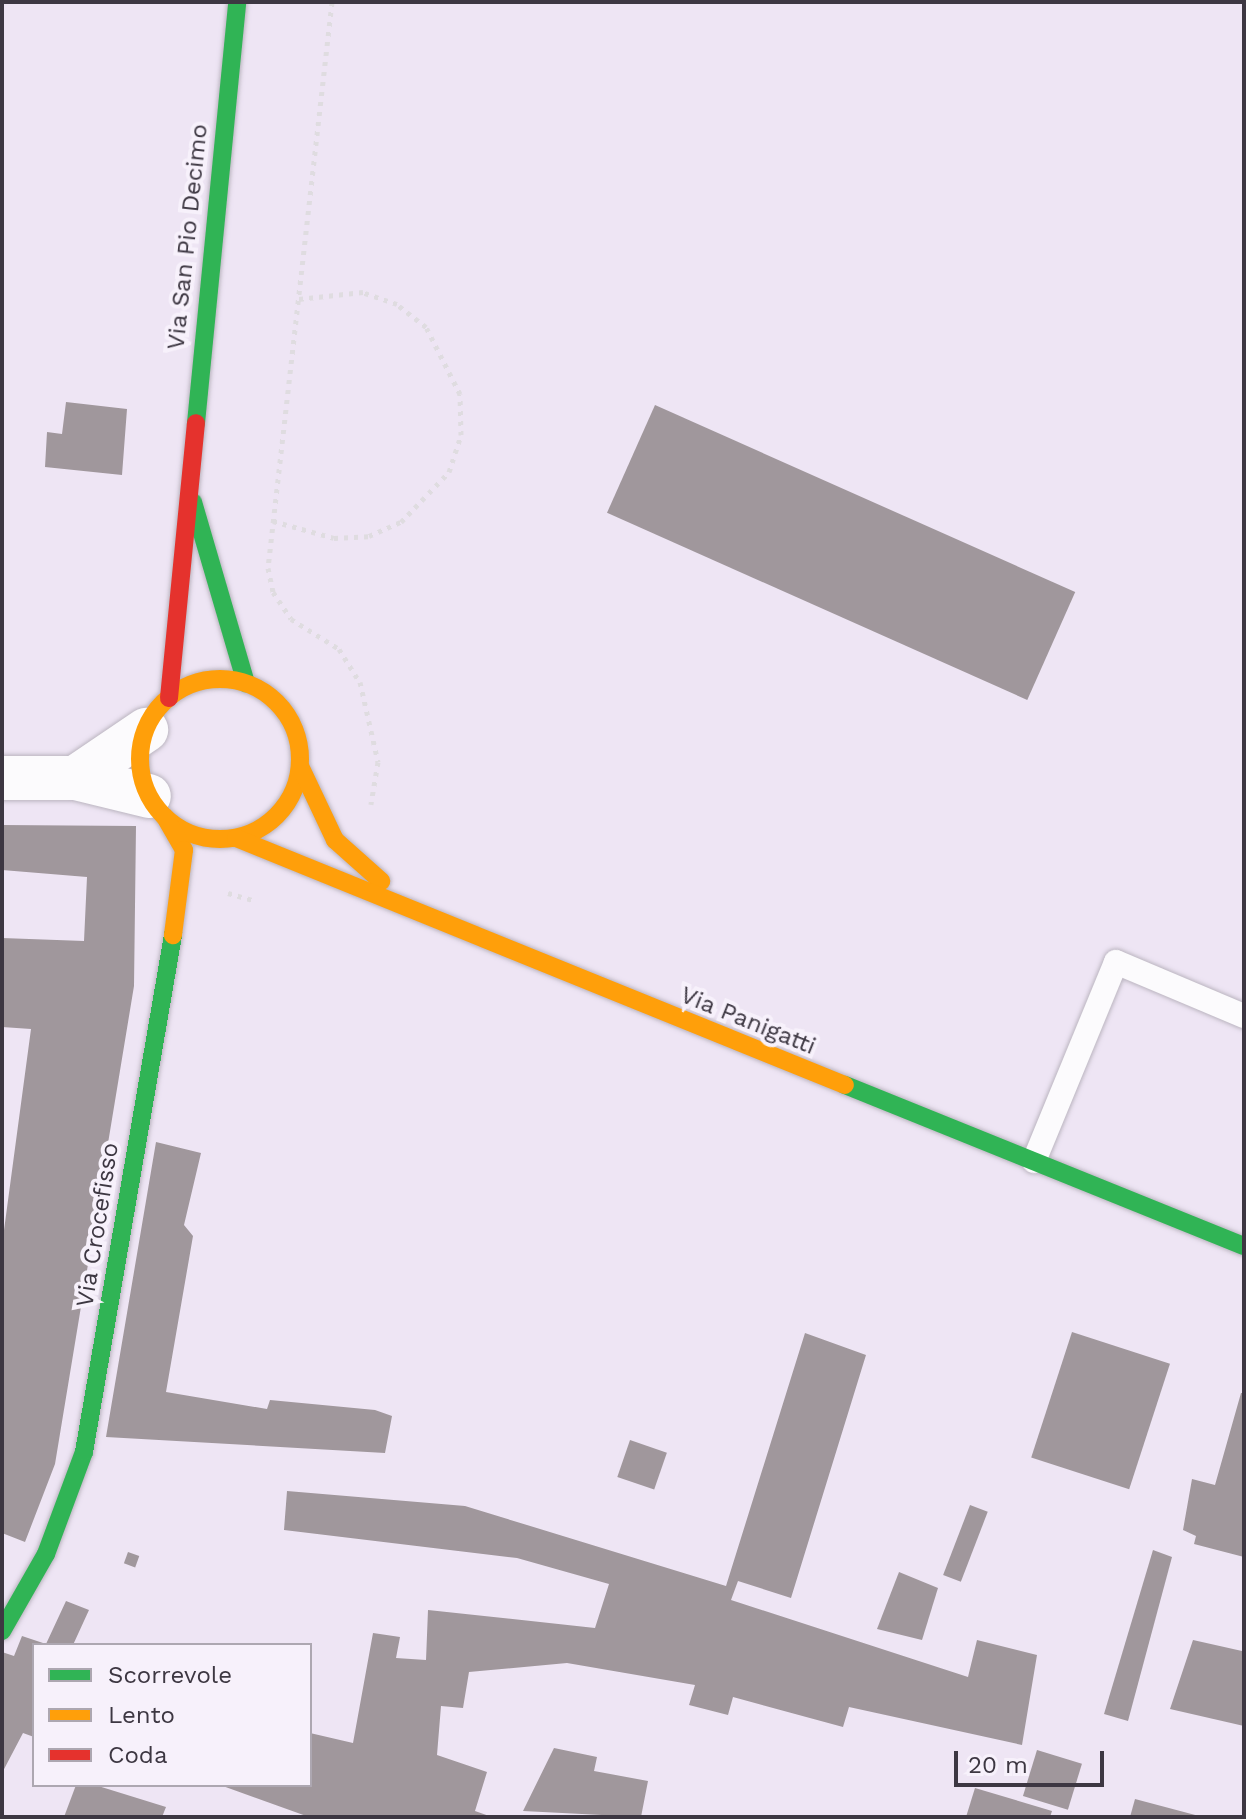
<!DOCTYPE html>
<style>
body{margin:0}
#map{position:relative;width:1246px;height:1819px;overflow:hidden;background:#eee5f4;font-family:"Work Sans",sans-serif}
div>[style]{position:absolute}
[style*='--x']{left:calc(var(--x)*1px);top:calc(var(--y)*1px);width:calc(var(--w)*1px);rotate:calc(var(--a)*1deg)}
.building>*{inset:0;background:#a0979c;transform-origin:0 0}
.path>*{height:5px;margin-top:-2.5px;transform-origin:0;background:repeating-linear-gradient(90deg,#dfdce0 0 4px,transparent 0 10px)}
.roads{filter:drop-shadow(0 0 2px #bbb5c0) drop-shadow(0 0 2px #bbb5c0)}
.lane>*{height:24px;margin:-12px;padding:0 12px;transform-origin:12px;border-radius:12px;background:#fcfbfd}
.street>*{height:44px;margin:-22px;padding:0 22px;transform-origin:22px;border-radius:22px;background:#fcfbfd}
.fast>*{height:18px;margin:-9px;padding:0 9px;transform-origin:9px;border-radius:9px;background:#30b455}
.slow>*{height:18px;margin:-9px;padding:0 9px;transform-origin:9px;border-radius:9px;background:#ff9f0a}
.slow>.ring{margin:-9px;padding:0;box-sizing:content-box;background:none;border:18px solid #ff9f0a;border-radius:50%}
.jam>*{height:18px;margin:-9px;padding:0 9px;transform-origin:9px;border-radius:9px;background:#e5322d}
span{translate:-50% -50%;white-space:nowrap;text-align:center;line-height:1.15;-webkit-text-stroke:8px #f7f1fb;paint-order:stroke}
.street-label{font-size:24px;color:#3d3742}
.frame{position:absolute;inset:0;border:4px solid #3d3742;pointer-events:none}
.legend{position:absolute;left:32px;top:1643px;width:280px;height:144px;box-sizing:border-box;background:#f7f1fb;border:2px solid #ada7b1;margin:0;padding:10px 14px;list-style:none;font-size:24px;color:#3d3742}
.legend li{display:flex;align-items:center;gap:16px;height:40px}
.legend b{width:40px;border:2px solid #ada7b1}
.scale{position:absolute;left:954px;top:1751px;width:150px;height:36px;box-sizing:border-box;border:4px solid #3d3742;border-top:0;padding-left:10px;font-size:24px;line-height:28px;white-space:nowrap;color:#3d3742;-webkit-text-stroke:6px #f7f1fb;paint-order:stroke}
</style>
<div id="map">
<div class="building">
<i style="clip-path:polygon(66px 402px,127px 409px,122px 475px,45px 467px,47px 432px,62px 434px)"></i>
<i style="left:655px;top:405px;width:460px;height:118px;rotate:24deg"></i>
<i style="clip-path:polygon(2px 825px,136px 826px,134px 986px,55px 1464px,25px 1542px,2px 1533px,2px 1245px,31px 1029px,2px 1027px,2px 938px,84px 941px,87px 877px,2px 870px)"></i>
<i style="clip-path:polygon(156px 1142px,201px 1153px,184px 1225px,193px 1236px,166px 1392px,267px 1409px,270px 1400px,375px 1410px,392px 1416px,385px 1453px,106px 1437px)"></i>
<i style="left:1072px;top:1332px;width:103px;height:132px;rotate:18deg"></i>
<i style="clip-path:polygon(805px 1333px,866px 1355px,791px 1598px,738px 1581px,731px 1600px,968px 1677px,977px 1640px,1037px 1655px,1022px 1745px,849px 1707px,843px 1727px,733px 1697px,728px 1715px,689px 1705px,695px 1685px,567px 1663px,469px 1672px,463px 1708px,441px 1706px,437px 1755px,487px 1772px,475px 1811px,492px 1817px,309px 1817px,220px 1785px,310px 1785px,310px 1733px,353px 1743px,373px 1633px,400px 1637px,396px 1658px,426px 1660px,428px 1610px,595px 1628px,609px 1584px,517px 1558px,284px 1530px,287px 1491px,465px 1506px,726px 1586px)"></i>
<i style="clip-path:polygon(1241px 1393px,1244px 1393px,1244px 1557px,1194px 1544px,1196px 1536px,1183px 1530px,1192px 1479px,1215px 1485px)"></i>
<i style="left:630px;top:1440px;width:39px;height:39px;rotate:19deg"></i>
<i style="left:970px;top:1505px;width:19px;height:75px;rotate:21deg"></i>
<i style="clip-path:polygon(1153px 1550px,1172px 1557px,1128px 1721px,1104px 1714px)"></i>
<i style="left:128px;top:1552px;width:12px;height:12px;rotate:20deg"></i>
<i style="clip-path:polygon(899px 1572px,938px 1588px,922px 1640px,877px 1629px)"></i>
<i style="clip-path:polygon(66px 1601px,89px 1610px,73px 1645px,34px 1645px,34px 1737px,23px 1733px,2px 1773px,2px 1652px,14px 1656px,22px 1636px,46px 1644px)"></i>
<i style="clip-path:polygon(1193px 1640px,1242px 1651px,1244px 1726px,1170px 1709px)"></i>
<i style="clip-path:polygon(554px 1748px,597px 1757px,594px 1771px,648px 1781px,641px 1817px,523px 1811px)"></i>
<i style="left:1037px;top:1750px;width:47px;height:48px;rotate:17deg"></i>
<i style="clip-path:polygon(76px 1785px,95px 1785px,166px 1807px,162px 1817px,64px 1817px)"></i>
<i style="clip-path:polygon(975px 1788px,1052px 1811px,1050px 1817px,966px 1817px)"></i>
<i style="clip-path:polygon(1135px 1799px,1199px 1816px,1199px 1817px,1130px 1817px)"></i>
</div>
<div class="path">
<i style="--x:332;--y:2;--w:570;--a:96.45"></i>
<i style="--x:268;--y:568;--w:25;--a:78"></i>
<i style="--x:273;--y:592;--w:32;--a:56"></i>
<i style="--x:291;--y:619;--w:57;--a:32"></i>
<i style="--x:339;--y:649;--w:39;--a:58"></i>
<i style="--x:360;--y:682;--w:82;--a:77.3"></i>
<i style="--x:378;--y:762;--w:43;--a:99.5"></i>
<i style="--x:273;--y:521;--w:63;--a:15.6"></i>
<i style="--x:334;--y:538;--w:35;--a:-3"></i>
<i style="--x:369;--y:536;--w:35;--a:-24"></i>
<i style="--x:401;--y:522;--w:69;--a:-46.2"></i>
<i style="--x:449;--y:472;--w:39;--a:-72"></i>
<i style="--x:461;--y:435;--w:41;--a:-91.4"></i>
<i style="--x:460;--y:394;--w:75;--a:-116.9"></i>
<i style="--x:426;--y:327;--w:37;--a:-142"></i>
<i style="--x:397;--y:304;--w:36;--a:-161"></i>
<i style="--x:363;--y:292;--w:65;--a:173.9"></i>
<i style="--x:228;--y:893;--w:26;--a:16"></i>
</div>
<div class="roads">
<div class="lane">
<i style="--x:1034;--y:1161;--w:215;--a:-67.6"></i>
<i style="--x:1116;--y:962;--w:139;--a:22.9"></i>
</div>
<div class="street">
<i style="--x:2;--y:778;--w:73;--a:0"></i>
<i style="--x:75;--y:778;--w:76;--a:13.7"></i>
<i style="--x:75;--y:778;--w:86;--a:-34.1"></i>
</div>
<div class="fast">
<i style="--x:196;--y:423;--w:423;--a:-84.4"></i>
<i style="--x:193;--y:502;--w:189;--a:73.7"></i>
<i style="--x:845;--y:1085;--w:430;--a:22"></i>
<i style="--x:2;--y:1631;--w:89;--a:-60.3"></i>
<i style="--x:46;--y:1554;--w:109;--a:-69.6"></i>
<i style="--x:84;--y:1452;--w:525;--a:-80.23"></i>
</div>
<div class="slow">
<i class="ring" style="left:140px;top:679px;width:142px;height:142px"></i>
<i style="--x:300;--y:766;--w:82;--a:64.7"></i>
<i style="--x:335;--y:840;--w:62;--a:41.7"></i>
<i style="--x:165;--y:817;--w:38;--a:60"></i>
<i style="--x:184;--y:850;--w:86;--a:97.4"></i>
<i style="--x:236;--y:838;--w:657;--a:22.08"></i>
</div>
<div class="jam">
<i style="--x:169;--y:698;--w:276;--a:-84.4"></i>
</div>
</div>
<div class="street-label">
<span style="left:188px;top:237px;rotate:-84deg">Via San Pio Decimo</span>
<span style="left:748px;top:1021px;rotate:22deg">Via Panigatti</span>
<span style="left:98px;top:1225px;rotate:-81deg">Via Crocefisso</span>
</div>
<div class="frame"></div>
<ul class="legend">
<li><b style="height:10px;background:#30b455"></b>Scorrevole</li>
<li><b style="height:10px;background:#ff9f0a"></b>Lento</li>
<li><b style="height:10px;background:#e5322d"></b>Coda</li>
</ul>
<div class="scale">20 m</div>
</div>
